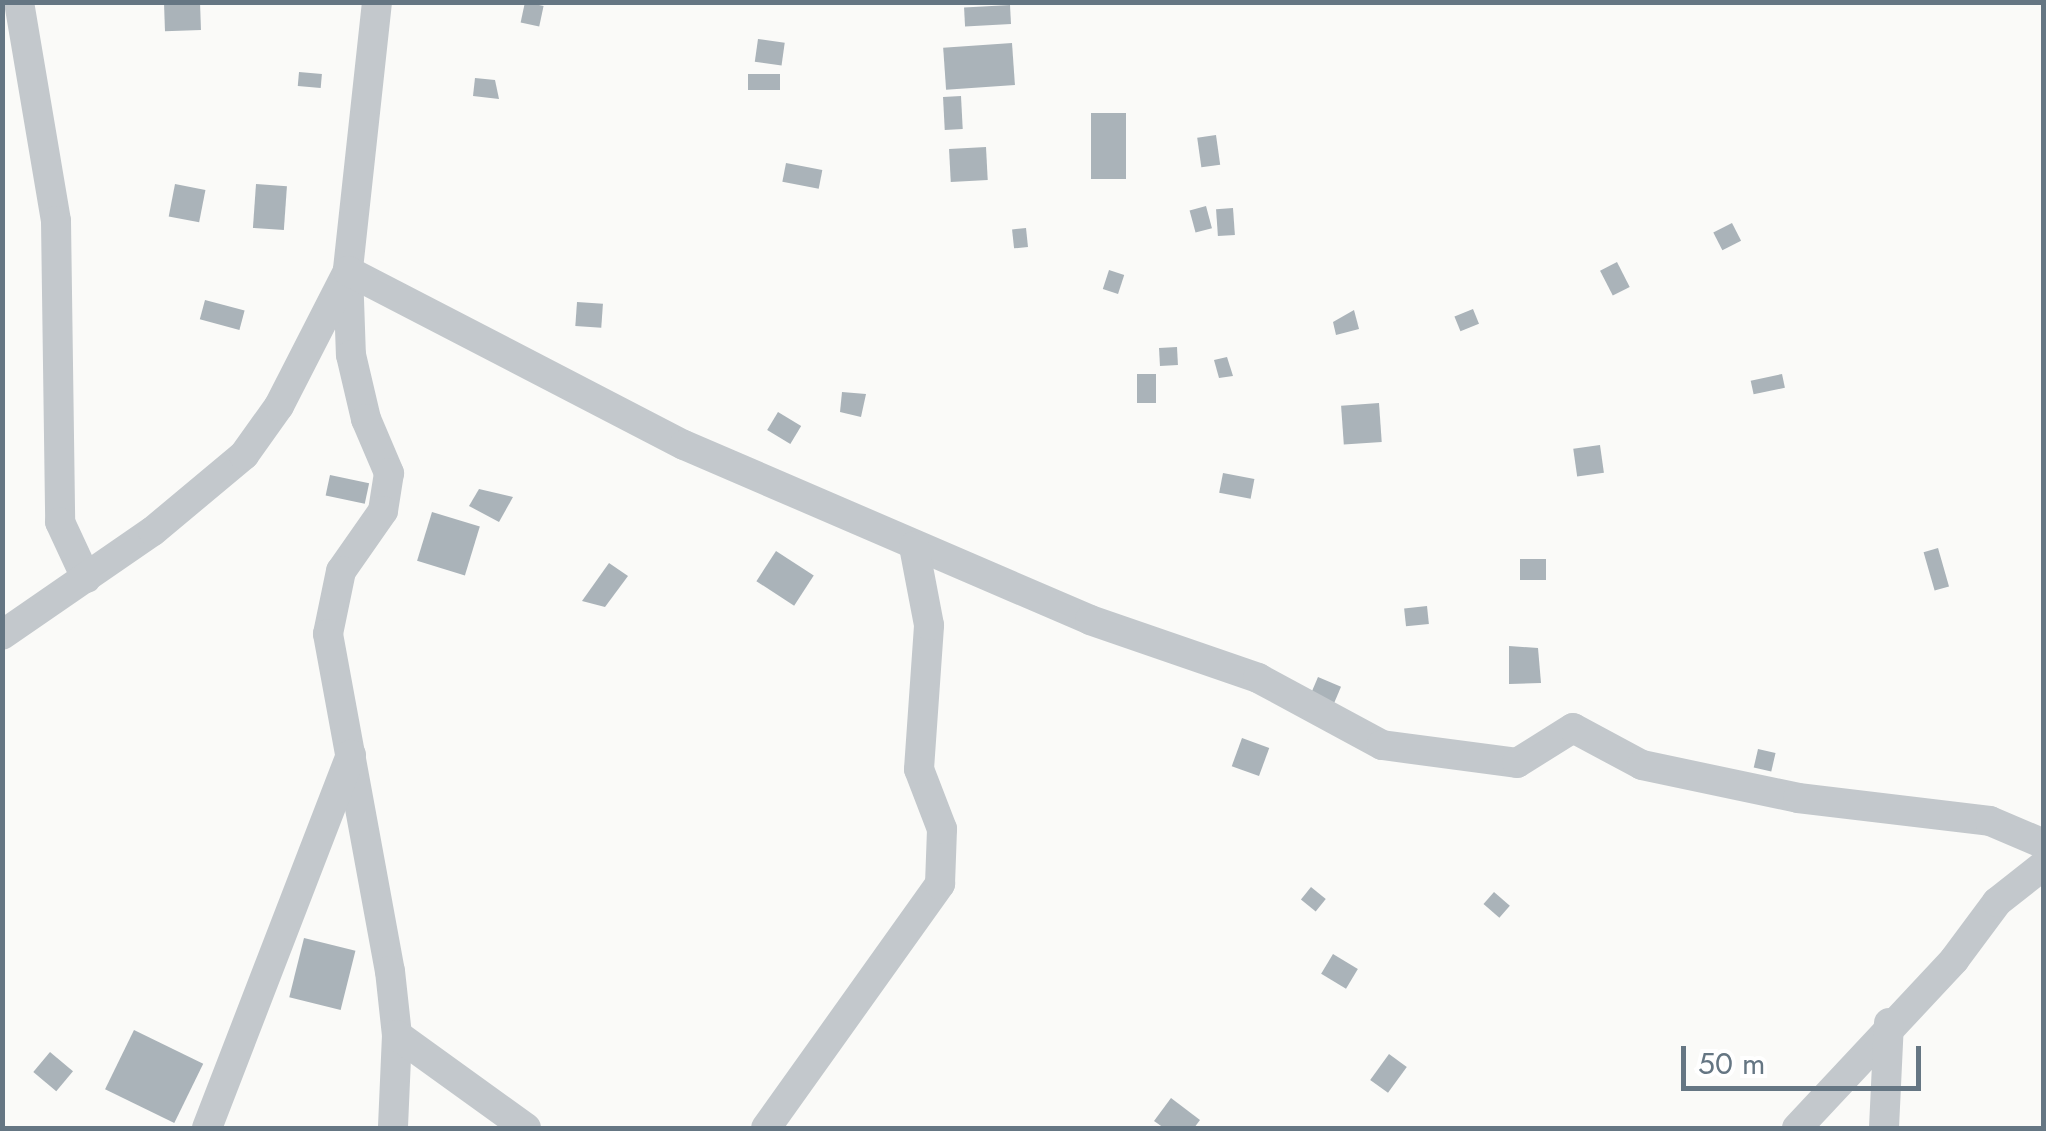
<!DOCTYPE html>
<style>
body{margin:0}
#map{position:relative;width:2046px;height:1131px;overflow:hidden;background:#fafaf8;font-family:Jost,sans-serif}
div>[style]{position:absolute}
[style*='--x']{left:calc(var(--x)*1px);top:calc(var(--y)*1px);width:calc(var(--w)*1px);rotate:calc(var(--a)*1deg)}
.building>*{inset:0;background:#aab3b9;transform-origin:0 0}
.minor>*{height:30px;margin:-15px;padding:0 15px;transform-origin:15px;border-radius:15px;background:#c3c8cc}
span{translate:-50% -50%;white-space:nowrap;text-align:center;line-height:1.15;-webkit-text-stroke:10px #fff;paint-order:stroke}
.frame{position:absolute;inset:0;border:5px solid #657683;pointer-events:none}
.scale{position:absolute;left:1681px;top:1046px;width:240px;height:45px;box-sizing:border-box;border:5px solid #657683;border-top:0;padding-left:12px;font-size:30px;line-height:35px;white-space:nowrap;color:#657683;-webkit-text-stroke:8px #fff;paint-order:stroke}
</style>
<div id="map">
<div class="building">
<i style="left:200px;top:2px;width:28px;height:36px;rotate:88deg"></i>
<i style="left:525px;top:2px;width:19px;height:21px;rotate:12deg"></i>
<i style="left:1010px;top:5px;width:19px;height:46px;rotate:87deg"></i>
<i style="left:758px;top:39px;width:27px;height:23px;rotate:8deg"></i>
<i style="left:1012px;top:43px;width:42px;height:69px;rotate:86deg"></i>
<i style="left:299px;top:72px;width:23px;height:14px;rotate:5deg"></i>
<i style="left:748px;top:74px;width:32px;height:16px"></i>
<i style="clip-path:polygon(475px 78px,495px 80px,499px 99px,473px 96px)"></i>
<i style="left:961px;top:96px;width:33px;height:18px;rotate:87deg"></i>
<i style="left:1091px;top:113px;width:35px;height:66px"></i>
<i style="left:1216px;top:135px;width:30px;height:19px;rotate:82deg"></i>
<i style="left:986px;top:147px;width:33px;height:37px;rotate:87deg"></i>
<i style="left:786px;top:163px;width:37px;height:19px;rotate:11deg"></i>
<i style="left:175px;top:184px;width:31px;height:33px;rotate:11deg"></i>
<i style="left:256px;top:184px;width:31px;height:44px;rotate:4deg"></i>
<i style="left:1206px;top:206px;width:23px;height:17px;rotate:75deg"></i>
<i style="left:1233px;top:208px;width:27px;height:17px;rotate:86deg"></i>
<i style="left:1732px;top:223px;width:20px;height:21px;rotate:63deg"></i>
<i style="left:1026px;top:228px;width:19px;height:14px;rotate:84deg"></i>
<i style="left:1617px;top:262px;width:28px;height:19px;rotate:63deg"></i>
<i style="left:1109px;top:270px;width:16px;height:20px;rotate:18deg"></i>
<i style="left:205px;top:300px;width:41px;height:20px;rotate:15deg"></i>
<i style="left:577px;top:302px;width:26px;height:24px;rotate:4deg"></i>
<i style="left:1473px;top:309px;width:16px;height:20px;rotate:68deg"></i>
<i style="clip-path:polygon(1354px 310px,1359px 329px,1336px 335px,1333px 322px)"></i>
<i style="left:1177px;top:347px;width:18px;height:18px;rotate:87deg"></i>
<i style="clip-path:polygon(1227px 357px,1233px 376px,1219px 378px,1214px 360px)"></i>
<i style="left:1137px;top:374px;width:19px;height:29px"></i>
<i style="left:1782px;top:374px;width:14px;height:32px;rotate:78deg"></i>
<i style="clip-path:polygon(842px 392px,866px 394px,861px 417px,840px 412px)"></i>
<i style="left:1379px;top:403px;width:39px;height:38px;rotate:86deg"></i>
<i style="left:778px;top:412px;width:27px;height:21px;rotate:31deg"></i>
<i style="left:1600px;top:445px;width:28px;height:27px;rotate:82deg"></i>
<i style="left:1223px;top:473px;width:32px;height:20px;rotate:11deg"></i>
<i style="left:330px;top:475px;width:40px;height:21px;rotate:12deg"></i>
<i style="clip-path:polygon(479px 489px,513px 497px,499px 522px,469px 506px)"></i>
<i style="left:432px;top:512px;width:50px;height:51px;rotate:17deg"></i>
<i style="left:1938px;top:548px;width:40px;height:15px;rotate:74deg"></i>
<i style="left:776px;top:551px;width:45px;height:36px;rotate:33deg"></i>
<i style="left:1520px;top:559px;width:26px;height:21px"></i>
<i style="clip-path:polygon(609px 563px,628px 576px,605px 607px,582px 601px)"></i>
<i style="left:1427px;top:606px;width:18px;height:23px;rotate:84deg"></i>
<i style="clip-path:polygon(1509px 646px,1538px 648px,1541px 683px,1509px 684px)"></i>
<i style="left:1318px;top:677px;width:25px;height:23px;rotate:23deg"></i>
<i style="left:1242px;top:738px;width:29px;height:30px;rotate:20deg"></i>
<i style="left:1758px;top:749px;width:18px;height:19px;rotate:13deg"></i>
<i style="left:1311px;top:887px;width:19px;height:16px;rotate:39deg"></i>
<i style="left:1494px;top:892px;width:21px;height:16px;rotate:41deg"></i>
<i style="left:304px;top:938px;width:53px;height:61px;rotate:14deg"></i>
<i style="left:1333px;top:954px;width:29px;height:23px;rotate:31deg"></i>
<i style="left:134px;top:1030px;width:77px;height:66px;rotate:26deg"></i>
<i style="left:50px;top:1052px;width:30px;height:26px;rotate:40deg"></i>
<i style="left:1389px;top:1054px;width:22px;height:32px;rotate:36deg"></i>
<i style="clip-path:polygon(1171px 1098px,1200px 1120px,1194px 1128px,1164px 1128px,1154px 1121px)"></i>
</div>
<div class="minor">
<i style="--x:19;--y:2;--w:222;--a:80.4"></i>
<i style="--x:56;--y:221;--w:301;--a:89.2"></i>
<i style="--x:60;--y:522;--w:62;--a:65.1"></i>
<i style="--x:377;--y:2;--w:271;--a:96.2"></i>
<i style="--x:348;--y:271;--w:84;--a:88"></i>
<i style="--x:351;--y:355;--w:66;--a:76.8"></i>
<i style="--x:366;--y:419;--w:59;--a:66.9"></i>
<i style="--x:389;--y:473;--w:38;--a:99"></i>
<i style="--x:383;--y:511;--w:73;--a:125"></i>
<i style="--x:341;--y:571;--w:64;--a:101.7"></i>
<i style="--x:328;--y:634;--w:343;--a:79.6"></i>
<i style="--x:390;--y:971;--w:64;--a:83.8"></i>
<i style="--x:397;--y:1035;--w:93;--a:92.5"></i>
<i style="--x:2;--y:635;--w:183;--a:-34.6"></i>
<i style="--x:153;--y:531;--w:119;--a:-39.9"></i>
<i style="--x:244;--y:455;--w:60;--a:-54.5"></i>
<i style="--x:279;--y:406;--w:152;--a:-62.9"></i>
<i style="--x:348;--y:271;--w:378;--a:27.4"></i>
<i style="--x:684;--y:445;--w:442;--a:23.3"></i>
<i style="--x:1090;--y:620;--w:178;--a:19"></i>
<i style="--x:1258;--y:678;--w:141;--a:28.4"></i>
<i style="--x:1382;--y:745;--w:136;--a:7.6"></i>
<i style="--x:1517;--y:763;--w:66;--a:-32"></i>
<i style="--x:1573;--y:728;--w:78;--a:28.2"></i>
<i style="--x:1642;--y:765;--w:159;--a:11.9"></i>
<i style="--x:1798;--y:798;--w:193;--a:6.8"></i>
<i style="--x:1990;--y:821;--w:59;--a:23.1"></i>
<i style="--x:397;--y:1035;--w:159;--a:35.8"></i>
<i style="--x:207;--y:1128;--w:400;--a:-68.9"></i>
<i style="--x:766;--y:1128;--w:300;--a:-54.5"></i>
<i style="--x:940;--y:884;--w:55;--a:-87.9"></i>
<i style="--x:942;--y:829;--w:64;--a:-111"></i>
<i style="--x:919;--y:769;--w:144;--a:-86"></i>
<i style="--x:929;--y:625;--w:80;--a:-100.8"></i>
<i style="--x:1797;--y:1128;--w:230;--a:-46.9"></i>
<i style="--x:1954;--y:960;--w:72;--a:-53.4"></i>
<i style="--x:1997;--y:902;--w:60;--a:-38.2"></i>
<i style="--x:1884;--y:1128;--w:105;--a:-87.3"></i>
</div>
<div class="frame"></div>
<div class="scale">50 m</div>
</div>
